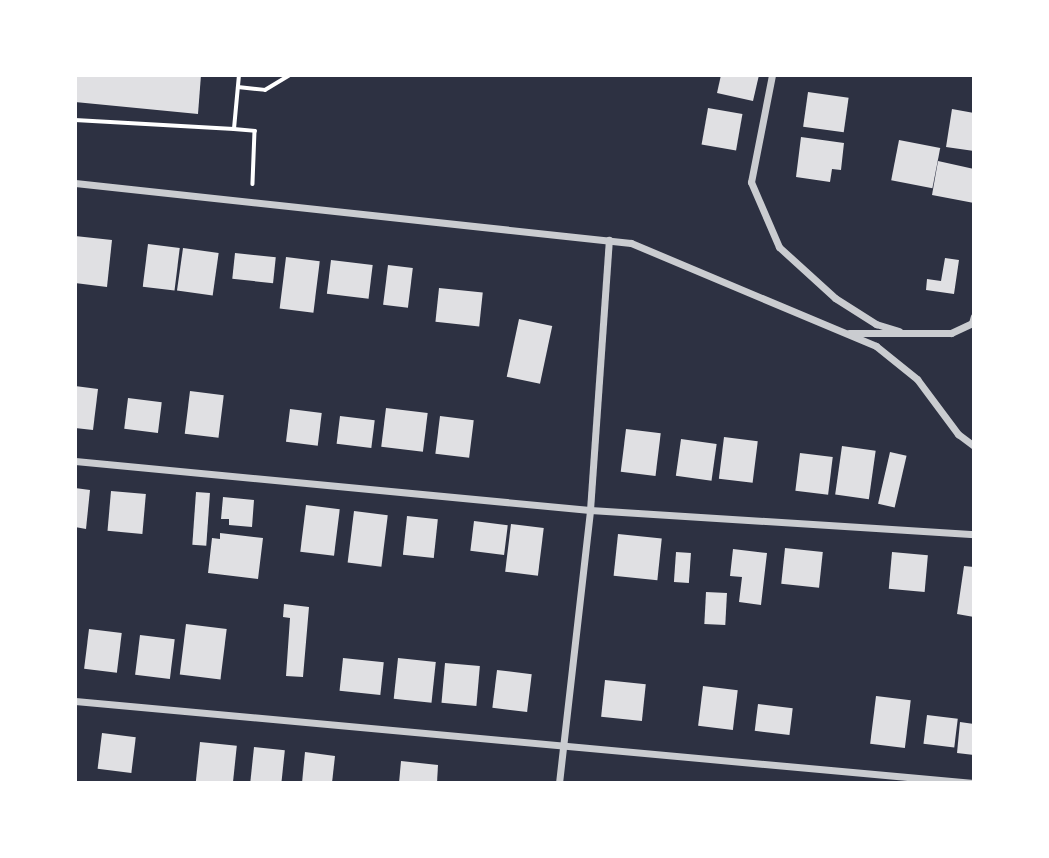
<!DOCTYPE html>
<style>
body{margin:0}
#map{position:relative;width:1049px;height:858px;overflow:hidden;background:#2d3142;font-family:Ubuntu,sans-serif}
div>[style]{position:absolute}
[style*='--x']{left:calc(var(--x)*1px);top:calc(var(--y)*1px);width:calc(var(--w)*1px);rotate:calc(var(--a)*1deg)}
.building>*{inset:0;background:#e0e0e3;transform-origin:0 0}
.path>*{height:3.5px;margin:-1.75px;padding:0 1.75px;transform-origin:1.75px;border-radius:1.75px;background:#fff}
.minor>*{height:7px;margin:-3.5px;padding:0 3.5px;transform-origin:3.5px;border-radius:3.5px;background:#caccd0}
span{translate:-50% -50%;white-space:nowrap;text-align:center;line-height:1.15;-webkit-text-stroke:5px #fff;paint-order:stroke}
.frame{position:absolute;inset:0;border:77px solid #fff;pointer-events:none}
</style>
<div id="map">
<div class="building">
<i style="clip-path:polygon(75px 75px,201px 75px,198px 114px,75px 102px)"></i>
<i style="clip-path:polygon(721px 75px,759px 75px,753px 101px,717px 93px)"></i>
<i style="left:808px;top:92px;width:41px;height:35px;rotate:8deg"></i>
<i style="left:708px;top:108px;width:35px;height:37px;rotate:10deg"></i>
<i style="clip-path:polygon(952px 109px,974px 113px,974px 151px,946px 147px)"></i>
<i style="clip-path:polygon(801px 137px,844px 143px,841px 170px,832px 169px,830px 182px,796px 177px)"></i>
<i style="left:899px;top:140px;width:42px;height:41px;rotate:11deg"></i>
<i style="clip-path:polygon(938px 161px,974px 169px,974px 203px,932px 195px)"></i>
<i style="clip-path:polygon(75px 236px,112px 240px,107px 287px,75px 283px)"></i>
<i style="left:148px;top:244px;width:32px;height:43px;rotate:7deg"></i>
<i style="left:183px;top:248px;width:36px;height:43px;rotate:8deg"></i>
<i style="left:235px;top:253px;width:41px;height:26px;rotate:6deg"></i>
<i style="left:286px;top:257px;width:34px;height:52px;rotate:7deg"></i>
<i style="clip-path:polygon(945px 258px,959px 260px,954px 294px,926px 290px,927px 279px,941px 281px)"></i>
<i style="left:331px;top:260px;width:42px;height:34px;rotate:7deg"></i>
<i style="left:388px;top:265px;width:25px;height:40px;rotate:7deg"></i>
<i style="left:439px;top:288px;width:44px;height:34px;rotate:6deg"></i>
<i style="left:519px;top:319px;width:34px;height:59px;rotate:12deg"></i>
<i style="clip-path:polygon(75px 386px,98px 389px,93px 430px,75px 428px)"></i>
<i style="left:190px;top:391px;width:34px;height:43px;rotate:7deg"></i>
<i style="left:128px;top:398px;width:34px;height:31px;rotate:7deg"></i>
<i style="left:386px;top:408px;width:42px;height:39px;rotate:7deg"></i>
<i style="left:290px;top:409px;width:32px;height:33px;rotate:7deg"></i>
<i style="left:340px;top:416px;width:35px;height:28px;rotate:7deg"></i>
<i style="left:440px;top:416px;width:34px;height:38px;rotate:7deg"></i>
<i style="left:626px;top:429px;width:35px;height:43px;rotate:7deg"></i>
<i style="left:724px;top:437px;width:34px;height:42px;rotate:7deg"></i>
<i style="left:681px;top:439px;width:36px;height:37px;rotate:8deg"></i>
<i style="left:842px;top:446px;width:34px;height:49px;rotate:8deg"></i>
<i style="left:890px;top:452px;width:17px;height:53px;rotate:13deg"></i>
<i style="left:800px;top:453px;width:33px;height:38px;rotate:7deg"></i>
<i style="clip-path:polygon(75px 488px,90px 490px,86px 529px,75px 527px)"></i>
<i style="left:111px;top:491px;width:35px;height:40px;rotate:5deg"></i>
<i style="left:196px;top:492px;width:14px;height:53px;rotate:4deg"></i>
<i style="clip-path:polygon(223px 497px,254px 500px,252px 527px,229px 525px,229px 519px,221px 519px)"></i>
<i style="left:306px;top:505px;width:34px;height:47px;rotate:7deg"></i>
<i style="left:354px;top:511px;width:34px;height:52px;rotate:7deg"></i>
<i style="left:407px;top:516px;width:31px;height:39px;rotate:6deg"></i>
<i style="left:474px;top:521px;width:34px;height:30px;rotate:7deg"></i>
<i style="left:511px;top:524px;width:33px;height:48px;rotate:7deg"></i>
<i style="clip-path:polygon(220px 533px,263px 538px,258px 579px,208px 573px,212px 538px,220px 539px)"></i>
<i style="left:618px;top:534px;width:44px;height:42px;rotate:6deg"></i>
<i style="left:785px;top:548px;width:38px;height:36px;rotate:6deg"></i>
<i style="clip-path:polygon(733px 549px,767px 553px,761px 605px,739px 602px,742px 577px,730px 576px)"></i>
<i style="left:676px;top:552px;width:15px;height:30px;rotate:4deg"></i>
<i style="left:892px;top:552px;width:36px;height:37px;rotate:5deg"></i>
<i style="clip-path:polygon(964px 566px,974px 567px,974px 617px,957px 614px)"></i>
<i style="left:706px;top:592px;width:21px;height:32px;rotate:3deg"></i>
<i style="clip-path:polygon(284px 604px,309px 607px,303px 677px,286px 676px,290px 618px,283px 617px)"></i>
<i style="left:186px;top:624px;width:41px;height:51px;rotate:7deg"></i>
<i style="left:89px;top:629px;width:33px;height:40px;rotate:7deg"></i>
<i style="left:140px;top:635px;width:35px;height:40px;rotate:7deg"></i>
<i style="left:343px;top:658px;width:41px;height:33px;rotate:6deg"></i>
<i style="left:398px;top:658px;width:38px;height:41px;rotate:6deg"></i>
<i style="left:445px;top:663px;width:35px;height:40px;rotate:5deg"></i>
<i style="left:497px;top:670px;width:35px;height:38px;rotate:7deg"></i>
<i style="left:605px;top:680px;width:41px;height:37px;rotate:6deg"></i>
<i style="left:703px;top:686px;width:35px;height:40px;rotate:7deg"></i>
<i style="left:876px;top:696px;width:35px;height:48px;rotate:7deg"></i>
<i style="left:758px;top:704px;width:35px;height:27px;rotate:7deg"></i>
<i style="left:927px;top:715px;width:31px;height:29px;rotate:7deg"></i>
<i style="clip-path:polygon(960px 722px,974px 724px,974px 755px,957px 753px)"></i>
<i style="left:102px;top:733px;width:34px;height:36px;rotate:7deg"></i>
<i style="left:200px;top:742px;width:37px;height:41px;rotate:6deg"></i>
<i style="left:254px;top:747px;width:31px;height:36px;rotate:6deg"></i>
<i style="clip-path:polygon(305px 752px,335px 756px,332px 783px,302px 783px)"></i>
<i style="clip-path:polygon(401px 761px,438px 765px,437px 783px,399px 783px)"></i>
</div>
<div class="path">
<i style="--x:238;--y:87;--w:27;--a:6"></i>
<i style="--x:265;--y:90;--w:29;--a:-31"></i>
<i style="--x:75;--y:120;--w:159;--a:3.2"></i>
<i style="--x:234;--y:129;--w:54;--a:-84.7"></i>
<i style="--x:234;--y:129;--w:21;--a:5"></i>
<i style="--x:255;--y:131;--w:53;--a:92.2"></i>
</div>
<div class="minor">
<i style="--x:772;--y:75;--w:109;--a:101.1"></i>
<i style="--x:751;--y:182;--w:71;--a:66.7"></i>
<i style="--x:779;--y:247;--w:76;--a:42.3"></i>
<i style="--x:835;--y:298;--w:49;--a:32.4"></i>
<i style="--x:876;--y:324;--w:24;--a:17"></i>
<i style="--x:75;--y:183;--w:559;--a:6.16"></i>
<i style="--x:631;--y:243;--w:266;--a:22.8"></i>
<i style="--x:876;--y:346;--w:53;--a:38.8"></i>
<i style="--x:917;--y:379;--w:69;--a:53.3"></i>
<i style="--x:958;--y:434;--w:20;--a:37"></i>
<i style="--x:849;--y:333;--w:102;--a:0"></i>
<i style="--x:951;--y:333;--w:23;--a:-25"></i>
<i style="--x:972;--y:323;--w:7;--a:-74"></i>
<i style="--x:75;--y:461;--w:517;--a:5.44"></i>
<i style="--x:590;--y:510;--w:385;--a:3.6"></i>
<i style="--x:75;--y:701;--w:902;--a:5.22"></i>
<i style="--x:559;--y:783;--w:275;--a:-83.5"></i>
<i style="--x:590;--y:510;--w:271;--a:-86"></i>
</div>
<div class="frame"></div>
</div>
